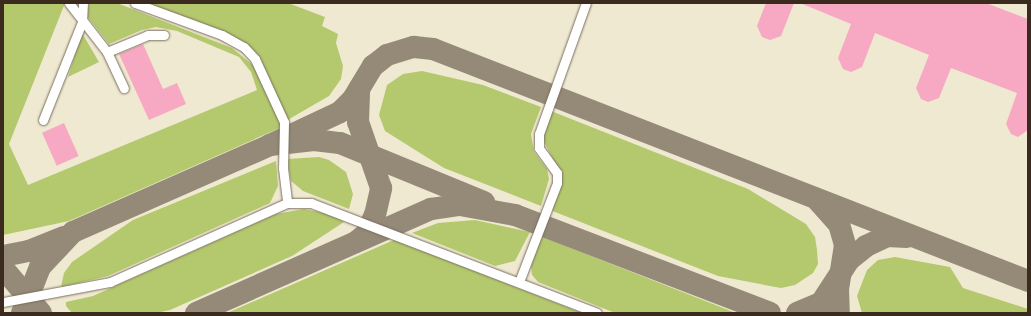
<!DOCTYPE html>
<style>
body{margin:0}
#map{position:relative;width:1031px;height:316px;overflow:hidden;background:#efe9d1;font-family:"Old Standard TT",serif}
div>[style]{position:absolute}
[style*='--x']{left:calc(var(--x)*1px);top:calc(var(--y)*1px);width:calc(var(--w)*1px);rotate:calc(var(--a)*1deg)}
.green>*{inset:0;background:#b4c96d}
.taxiway>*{height:22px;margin:-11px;padding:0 11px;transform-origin:11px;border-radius:11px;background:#958a78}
.building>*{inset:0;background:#f7a8c3;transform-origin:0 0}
.roads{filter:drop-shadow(0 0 1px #7a6d5d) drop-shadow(0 0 1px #7a6d5d)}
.minor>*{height:9px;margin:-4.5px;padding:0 4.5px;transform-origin:4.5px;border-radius:4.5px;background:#fff}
span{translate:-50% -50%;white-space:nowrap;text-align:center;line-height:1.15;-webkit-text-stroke:3px #f7f3e8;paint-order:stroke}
.frame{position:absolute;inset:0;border:4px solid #3b2a1e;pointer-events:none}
</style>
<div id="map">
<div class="green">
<i style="clip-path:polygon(3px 3px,65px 3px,9px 144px,28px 185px,257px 90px,251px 72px,239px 57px,177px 31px,156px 27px,142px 30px,109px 44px,87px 16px,89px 3px,117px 3px,232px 48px,254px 66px,282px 127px,69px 221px,3px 235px)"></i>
<i style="clip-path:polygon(135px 3px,288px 3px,325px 17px,322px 26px,338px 34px,336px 43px,343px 66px,341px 79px,329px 96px,284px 122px,244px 47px)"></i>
<i style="clip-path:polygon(82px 33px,99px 62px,68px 77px)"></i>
<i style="clip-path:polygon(422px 71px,483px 85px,541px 107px,531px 134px,534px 152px,547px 169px,549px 179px,541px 206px,444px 168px,385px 131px,379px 115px,387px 85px,403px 74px)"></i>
<i style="clip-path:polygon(551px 111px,748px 189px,806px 224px,815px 237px,817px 250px,818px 264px,813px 273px,795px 285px,781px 288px,718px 276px,550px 210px,562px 176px,543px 140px)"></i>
<i style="clip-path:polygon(319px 157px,329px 160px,346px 172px,353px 194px,349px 209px,303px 191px,291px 181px,287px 159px)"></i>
<i style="clip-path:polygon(276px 161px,278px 186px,270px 203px,108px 276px,61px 287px,64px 273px,72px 262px,133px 220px)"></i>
<i style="clip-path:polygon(304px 209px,329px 214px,344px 222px,292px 256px,170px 310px,156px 313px,72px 313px,66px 306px,66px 302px,93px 296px,276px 214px)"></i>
<i style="clip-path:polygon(475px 220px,530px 232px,515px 261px,495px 266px,412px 233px,438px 223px)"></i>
<i style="clip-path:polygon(540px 236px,736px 313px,615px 313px,538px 282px,532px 275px,531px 265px)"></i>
<i style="clip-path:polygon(394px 240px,582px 313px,227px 313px)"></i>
<i style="clip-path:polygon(895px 257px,950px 267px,963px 288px,1028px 309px,1028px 313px,862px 313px,857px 296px,867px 270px,878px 260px)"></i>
</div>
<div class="taxiway">
<i style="--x:270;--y:145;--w:77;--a:-25.2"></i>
<i style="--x:340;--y:112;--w:18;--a:-45"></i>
<i style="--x:353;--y:99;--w:39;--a:-59"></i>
<i style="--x:373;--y:66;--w:18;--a:-38"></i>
<i style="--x:387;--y:55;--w:28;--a:-17"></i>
<i style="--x:414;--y:47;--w:19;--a:6"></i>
<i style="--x:433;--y:49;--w:639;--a:21.3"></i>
<i style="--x:819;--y:202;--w:30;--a:48"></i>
<i style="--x:839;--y:224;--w:22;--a:74"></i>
<i style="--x:845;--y:245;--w:45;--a:99"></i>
<i style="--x:838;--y:289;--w:24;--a:88"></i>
<i style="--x:356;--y:242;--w:13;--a:-39"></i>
<i style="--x:366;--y:234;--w:21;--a:-65"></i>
<i style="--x:375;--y:215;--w:28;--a:-77"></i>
<i style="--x:381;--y:188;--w:70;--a:-109.2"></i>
<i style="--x:358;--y:122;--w:33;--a:-88"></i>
<i style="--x:3;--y:256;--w:26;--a:-11"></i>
<i style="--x:29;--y:251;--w:37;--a:-22"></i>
<i style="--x:3;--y:268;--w:59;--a:49.8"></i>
<i style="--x:22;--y:313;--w:49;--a:-68.6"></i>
<i style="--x:40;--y:267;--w:48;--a:-46.7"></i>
<i style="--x:73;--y:232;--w:215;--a:-23.8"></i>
<i style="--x:270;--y:145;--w:44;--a:-6.5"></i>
<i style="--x:314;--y:140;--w:26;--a:7"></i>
<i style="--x:340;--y:143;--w:156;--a:22.3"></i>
<i style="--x:196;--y:313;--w:257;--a:-23.9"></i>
<i style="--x:431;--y:209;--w:29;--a:-8"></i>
<i style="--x:460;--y:205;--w:56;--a:10.3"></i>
<i style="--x:515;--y:215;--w:273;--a:21"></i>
<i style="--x:797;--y:313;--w:26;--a:-23"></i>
<i style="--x:821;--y:303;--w:51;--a:-56.9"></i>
<i style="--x:849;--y:260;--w:22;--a:-39"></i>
<i style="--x:866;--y:246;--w:23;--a:-25"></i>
<i style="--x:887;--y:236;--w:20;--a:3"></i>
</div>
<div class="building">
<i style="clip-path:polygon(766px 3px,794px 3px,781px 36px,770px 40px,762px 37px,757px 26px)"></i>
<i style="clip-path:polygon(800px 3px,986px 3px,1028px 19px,1028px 130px,1018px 137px,1011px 134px,1006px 124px,1017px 93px,951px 68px,939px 98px,928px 102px,921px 99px,916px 88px,929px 55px,875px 33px,862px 67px,851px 72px,843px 69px,838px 58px,851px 24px)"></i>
<i style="clip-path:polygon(143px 44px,163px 89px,177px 83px,186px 104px,149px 120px,119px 54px)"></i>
<i style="left:64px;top:123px;width:36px;height:24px;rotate:66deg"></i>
</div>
<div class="roads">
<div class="minor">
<i style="--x:69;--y:3;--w:62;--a:52.2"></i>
<i style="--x:107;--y:52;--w:40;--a:65"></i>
<i style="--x:135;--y:3;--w:93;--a:20.2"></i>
<i style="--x:222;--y:35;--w:25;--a:29"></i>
<i style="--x:244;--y:47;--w:16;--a:47"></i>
<i style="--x:255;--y:59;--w:69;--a:65.3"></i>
<i style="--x:284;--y:122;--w:46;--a:91.2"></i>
<i style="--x:283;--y:168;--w:35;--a:83"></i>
<i style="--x:107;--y:52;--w:44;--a:-22.5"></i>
<i style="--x:148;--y:35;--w:16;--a:0"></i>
<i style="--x:43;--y:120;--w:105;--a:-68.3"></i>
<i style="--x:82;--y:22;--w:19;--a:-87"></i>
<i style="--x:519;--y:282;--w:106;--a:-69"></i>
<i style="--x:557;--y:183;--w:10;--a:-90"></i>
<i style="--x:557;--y:173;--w:31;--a:-126"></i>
<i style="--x:539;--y:148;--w:14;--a:-90"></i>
<i style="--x:539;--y:134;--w:139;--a:-70.3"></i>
<i style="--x:3;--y:302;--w:109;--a:-10.6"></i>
<i style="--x:110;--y:282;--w:194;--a:-24.1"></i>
<i style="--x:287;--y:203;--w:24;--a:0"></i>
<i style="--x:311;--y:203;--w:306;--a:21"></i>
</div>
</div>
<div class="frame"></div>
</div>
